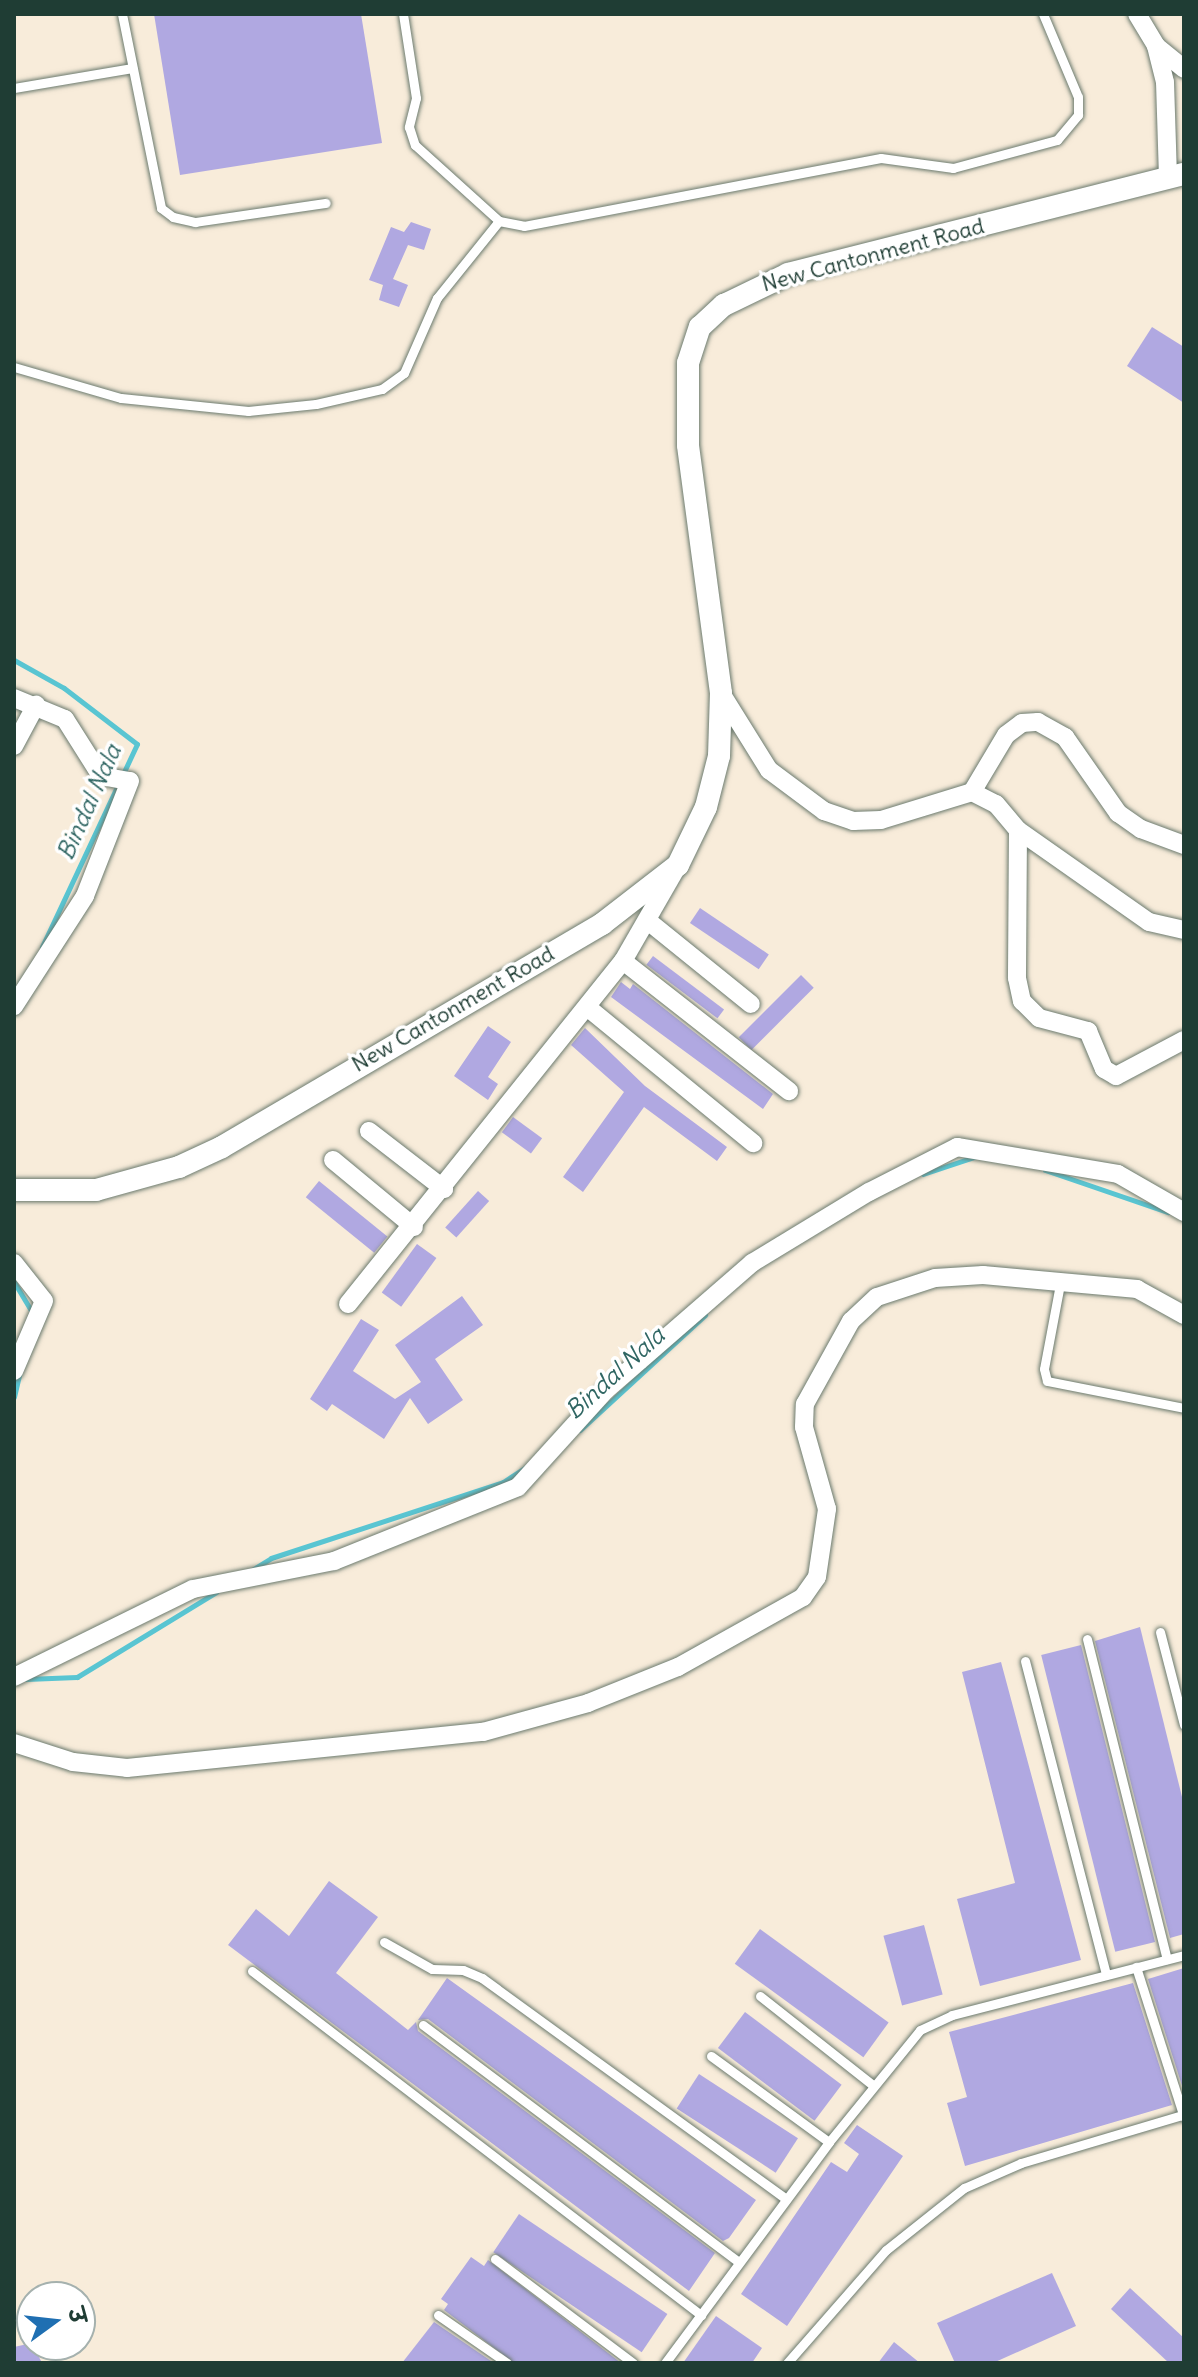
<!DOCTYPE html>
<meta charset="utf-8">
<style>
body{margin:0}
#map{position:relative;width:1198px;height:2377px;overflow:hidden;background:#f8ecda;font-family:Delius,"Playpen Sans Deva",sans-serif}
div>[style]{position:absolute}
[style*='--x']{left:calc(var(--x)*1px);top:calc(var(--y)*1px);width:calc(var(--w)*1px);rotate:calc(var(--a)*1deg)}
.stream>*{height:5px;margin:-2.5px;padding:0 2.5px;transform-origin:2.5px;border-radius:2.5px;background:#59c5d2}
.building>*{inset:0;background:#b0a8e1;transform-origin:0 0}
.roads{filter:drop-shadow(0 0 2px #6b7a6e) drop-shadow(0 0 2px #6b7a6e)}
.service>*{height:9px;margin:-4.5px;padding:0 4.5px;transform-origin:4.5px;border-radius:4.5px;background:#fff}
.minor>*{height:18px;margin:-9px;padding:0 9px;transform-origin:9px;border-radius:9px;background:#fff}
.tertiary>*{height:22px;margin:-11px;padding:0 11px;transform-origin:11px;border-radius:11px;background:#fff}
span{translate:-50% -50%;white-space:nowrap;text-align:center;line-height:1.15;-webkit-text-stroke:7px #fff;paint-order:stroke}
.street-label{font-size:22px;color:#1f3d34}
.water-label{font-size:24px;color:#306663;font-style:italic}
.frame{position:absolute;inset:0;border:16px solid #1f3d34;pointer-events:none}
.north{position:absolute;left:16px;top:2281px;width:80px;height:80px;box-sizing:border-box;background:#fff;border:2px solid #a5b1ae;border-radius:50%;rotate:75deg;font-size:22px;font-weight:700;line-height:32px;text-align:center;color:#1f3d34}
.north::after{content:'';display:block;margin:auto;width:28px;height:36px;background:#1f6fb2;clip-path:polygon(50% 0,100% 100%,50% 72%,0 100%)}
</style>
<div id="map">
<div class="stream">
<i style="--x:14;--y:660;--w:57;--a:29.2"></i>
<i style="--x:64;--y:688;--w:92;--a:37.5"></i>
<i style="--x:137;--y:744;--w:224;--a:115.1"></i>
<i style="--x:1045;--y:1170;--w:130;--a:18.9"></i>
<i style="--x:923;--y:1174;--w:54;--a:-18.4"></i>
<i style="--x:14;--y:1282;--w:37;--a:59"></i>
<i style="--x:14;--y:1397;--w:23;--a:-77"></i>
<i style="--x:580;--y:1430;--w:170;--a:-42.6"></i>
<i style="--x:252;--y:1570;--w:22;--a:-32"></i>
<i style="--x:271;--y:1558;--w:244;--a:-18.1"></i>
<i style="--x:503;--y:1482;--w:27;--a:-33"></i>
<i style="--x:26;--y:1679;--w:51;--a:-2.2"></i>
<i style="--x:77;--y:1677;--w:163;--a:-31.4"></i>
</div>
<div class="building">
<i style="clip-path:polygon(154px 14px,361px 14px,382px 143px,180px 175px)"></i>
<i style="clip-path:polygon(411px 222px,431px 229px,424px 250px,408px 245px,393px 279px,408px 285px,399px 307px,379px 300px,383px 285px,369px 280px,391px 227px,404px 232px)"></i>
<i style="clip-path:polygon(1152px 327px,1184px 347px,1184px 403px,1127px 366px)"></i>
<i style="left:700px;top:908px;width:83px;height:18px;rotate:34deg"></i>
<i style="left:653px;top:956px;width:89px;height:11px;rotate:37deg"></i>
<i style="left:801px;top:975px;width:18px;height:88px;rotate:45deg"></i>
<i style="clip-path:polygon(621px 982px,630px 989px,633px 984px,773px 1094px,763px 1109px,611px 997px)"></i>
<i style="clip-path:polygon(488px 1026px,511px 1042px,488px 1077px,498px 1084px,488px 1100px,454px 1076px)"></i>
<i style="clip-path:polygon(585px 1028px,645px 1086px,727px 1147px,717px 1161px,644px 1107px,583px 1192px,563px 1177px,624px 1092px,571px 1045px)"></i>
<i style="left:513px;top:1117px;width:36px;height:19px;rotate:36deg"></i>
<i style="left:319px;top:1181px;width:88px;height:21px;rotate:39deg"></i>
<i style="left:478px;top:1191px;width:15px;height:49px;rotate:42deg"></i>
<i style="left:417px;top:1244px;width:24px;height:60px;rotate:36deg"></i>
<i style="clip-path:polygon(462px 1296px,483px 1325px,435px 1359px,463px 1400px,428px 1424px,410px 1398px,384px 1439px,332px 1404px,327px 1411px,310px 1399px,361px 1319px,379px 1330px,353px 1371px,395px 1399px,421px 1382px,395px 1345px)"></i>
<i style="clip-path:polygon(1140px 1627px,1184px 1805px,1184px 1934px,1170px 1938px,1095px 1641px)"></i>
<i style="left:1081px;top:1645px;width:306px;height:41px;rotate:76deg"></i>
<i style="clip-path:polygon(1001px 1662px,1081px 1960px,980px 1986px,957px 1899px,1015px 1883px,962px 1672px)"></i>
<i style="clip-path:polygon(329px 1881px,378px 1917px,336px 1973px,408px 2030px,416px 2022px,418px 2031px,715px 2253px,689px 2291px,228px 1945px,256px 1909px,289px 1936px)"></i>
<i style="left:924px;top:1925px;width:72px;height:42px;rotate:75deg"></i>
<i style="left:760px;top:1929px;width:159px;height:43px;rotate:36deg"></i>
<i style="clip-path:polygon(1184px 1968px,1184px 2092px,1148px 1979px)"></i>
<i style="clip-path:polygon(447px 1978px,756px 2200px,729px 2238px,723px 2241px,428px 2019px,418px 2020px)"></i>
<i style="clip-path:polygon(1133px 1983px,1172px 2105px,965px 2166px,947px 2103px,967px 2097px,949px 2032px)"></i>
<i style="left:745px;top:2012px;width:121px;height:45px;rotate:37deg"></i>
<i style="left:699px;top:2074px;width:118px;height:41px;rotate:33deg"></i>
<i style="clip-path:polygon(857px 2125px,903px 2156px,787px 2326px,741px 2294px,831px 2162px,847px 2172px,859px 2154px,844px 2143px)"></i>
<i style="left:519px;top:2214px;width:179px;height:46px;rotate:34deg"></i>
<i style="clip-path:polygon(471px 2257px,484px 2266px,488px 2260px,621px 2363px,514px 2363px,444px 2310px,448px 2304px,441px 2299px)"></i>
<i style="clip-path:polygon(1052px 2273px,1076px 2326px,993px 2363px,955px 2363px,937px 2323px)"></i>
<i style="clip-path:polygon(1130px 2288px,1184px 2338px,1184px 2363px,1169px 2363px,1111px 2309px)"></i>
<i style="clip-path:polygon(716px 2316px,762px 2348px,752px 2363px,683px 2363px)"></i>
<i style="clip-path:polygon(434px 2322px,494px 2363px,402px 2363px)"></i>
<i style="clip-path:polygon(894px 2342px,920px 2363px,878px 2363px)"></i>
<i style="clip-path:polygon(32px 2343px,42px 2363px,14px 2363px,14px 2347px)"></i>
</div>
<div class="roads">
<div class="service">
<i style="--x:122;--y:14;--w:198;--a:78.6"></i>
<i style="--x:161;--y:208;--w:15;--a:37"></i>
<i style="--x:173;--y:217;--w:23;--a:13"></i>
<i style="--x:195;--y:222;--w:132;--a:-8.3"></i>
<i style="--x:403;--y:14;--w:85;--a:81.2"></i>
<i style="--x:416;--y:98;--w:30;--a:104"></i>
<i style="--x:409;--y:127;--w:19;--a:72"></i>
<i style="--x:415;--y:145;--w:113;--a:42.1"></i>
<i style="--x:499;--y:221;--w:25;--a:11"></i>
<i style="--x:524;--y:226;--w:363;--a:-10.8"></i>
<i style="--x:881;--y:158;--w:73;--a:7.9"></i>
<i style="--x:953;--y:168;--w:108;--a:-15.1"></i>
<i style="--x:1057;--y:140;--w:33;--a:-50"></i>
<i style="--x:1078;--y:115;--w:18;--a:-90"></i>
<i style="--x:1078;--y:97;--w:90;--a:-112.9"></i>
<i style="--x:14;--y:88;--w:120;--a:-9.6"></i>
<i style="--x:14;--y:367;--w:111;--a:16.2"></i>
<i style="--x:121;--y:398;--w:128;--a:5.8"></i>
<i style="--x:248;--y:411;--w:68;--a:-5.9"></i>
<i style="--x:316;--y:404;--w:68;--a:-12.8"></i>
<i style="--x:382;--y:389;--w:27;--a:-36"></i>
<i style="--x:404;--y:373;--w:82;--a:-66.3"></i>
<i style="--x:437;--y:298;--w:99;--a:-51.2"></i>
<i style="--x:1060;--y:1284;--w:86;--a:100.7"></i>
<i style="--x:1044;--y:1369;--w:12;--a:76"></i>
<i style="--x:1047;--y:1381;--w:140;--a:11.1"></i>
<i style="--x:1160;--y:1632;--w:96;--a:75.5"></i>
<i style="--x:1087;--y:1639;--w:330;--a:76"></i>
<i style="--x:1025;--y:1661;--w:324;--a:75.5"></i>
<i style="--x:384;--y:1942;--w:55;--a:29.4"></i>
<i style="--x:432;--y:1969;--w:31;--a:2"></i>
<i style="--x:463;--y:1970;--w:21;--a:23"></i>
<i style="--x:482;--y:1978;--w:376;--a:36"></i>
<i style="--x:1136;--y:1967;--w:157;--a:72.3"></i>
<i style="--x:252;--y:1971;--w:566;--a:37.46"></i>
<i style="--x:760;--y:1996;--w:145;--a:38.3"></i>
<i style="--x:423;--y:2025;--w:395;--a:36.9"></i>
<i style="--x:711;--y:2056;--w:146;--a:36.1"></i>
<i style="--x:495;--y:2259;--w:173;--a:37"></i>
<i style="--x:438;--y:2315;--w:84;--a:34.8"></i>
<i style="--x:665;--y:2363;--w:275;--a:-53.4"></i>
<i style="--x:829;--y:2142;--w:144;--a:-50.9"></i>
<i style="--x:920;--y:2030;--w:35;--a:-25"></i>
<i style="--x:952;--y:2015;--w:240;--a:-14.5"></i>
<i style="--x:787;--y:2363;--w:150;--a:-48.8"></i>
<i style="--x:886;--y:2250;--w:100;--a:-38.5"></i>
<i style="--x:964;--y:2188;--w:62;--a:-23.7"></i>
<i style="--x:1021;--y:2163;--w:168;--a:-16.6"></i>
</div>
<div class="minor">
<i style="--x:1137;--y:14;--w:37;--a:59"></i>
<i style="--x:1156;--y:46;--w:37;--a:76"></i>
<i style="--x:1165;--y:82;--w:97;--a:88.2"></i>
<i style="--x:1156;--y:46;--w:36;--a:39"></i>
<i style="--x:721;--y:693;--w:91;--a:58.1"></i>
<i style="--x:769;--y:770;--w:69;--a:36.7"></i>
<i style="--x:824;--y:811;--w:31;--a:19"></i>
<i style="--x:853;--y:821;--w:28;--a:-2"></i>
<i style="--x:881;--y:820;--w:95;--a:-17.1"></i>
<i style="--x:972;--y:792;--w:27;--a:27"></i>
<i style="--x:996;--y:804;--w:34;--a:50"></i>
<i style="--x:1018;--y:830;--w:148;--a:90.4"></i>
<i style="--x:1017;--y:978;--w:24;--a:78"></i>
<i style="--x:1022;--y:1001;--w:24;--a:45"></i>
<i style="--x:1039;--y:1018;--w:51;--a:14.9"></i>
<i style="--x:1088;--y:1031;--w:41;--a:67.2"></i>
<i style="--x:1104;--y:1069;--w:14;--a:30"></i>
<i style="--x:1116;--y:1076;--w:77;--a:-27.9"></i>
<i style="--x:14;--y:698;--w:55;--a:22.4"></i>
<i style="--x:65;--y:719;--w:67;--a:57.7"></i>
<i style="--x:101;--y:776;--w:29;--a:10"></i>
<i style="--x:130;--y:781;--w:123;--a:111.4"></i>
<i style="--x:85;--y:896;--w:131;--a:122.8"></i>
<i style="--x:14;--y:746;--w:47;--a:-61.8"></i>
<i style="--x:972;--y:792;--w:66;--a:-59.2"></i>
<i style="--x:1006;--y:735;--w:20;--a:-37"></i>
<i style="--x:1022;--y:723;--w:16;--a:-4"></i>
<i style="--x:1038;--y:722;--w:31;--a:29"></i>
<i style="--x:1065;--y:737;--w:93;--a:55.1"></i>
<i style="--x:1118;--y:813;--w:28;--a:35"></i>
<i style="--x:1141;--y:829;--w:46;--a:20.4"></i>
<i style="--x:1018;--y:830;--w:160;--a:35.1"></i>
<i style="--x:1149;--y:922;--w:36;--a:13"></i>
<i style="--x:648;--y:921;--w:132;--a:38.9"></i>
<i style="--x:623;--y:961;--w:211;--a:38.1"></i>
<i style="--x:587;--y:1007;--w:215;--a:39.3"></i>
<i style="--x:369;--y:1131;--w:95;--a:37.7"></i>
<i style="--x:333;--y:1160;--w:105;--a:39.6"></i>
<i style="--x:14;--y:1263;--w:48;--a:51.7"></i>
<i style="--x:44;--y:1301;--w:76;--a:113.2"></i>
<i style="--x:348;--y:1304;--w:440;--a:-51.3"></i>
<i style="--x:623;--y:961;--w:108;--a:-60.1"></i>
<i style="--x:14;--y:1677;--w:199;--a:-26.2"></i>
<i style="--x:193;--y:1589;--w:144;--a:-11.2"></i>
<i style="--x:334;--y:1561;--w:198;--a:-21.9"></i>
<i style="--x:518;--y:1487;--w:131;--a:-47.8"></i>
<i style="--x:606;--y:1390;--w:194;--a:-41"></i>
<i style="--x:752;--y:1263;--w:137;--a:-31.3"></i>
<i style="--x:869;--y:1192;--w:99;--a:-27.1"></i>
<i style="--x:957;--y:1147;--w:163;--a:9.5"></i>
<i style="--x:1118;--y:1174;--w:76;--a:29.9"></i>
<i style="--x:14;--y:1743;--w:62;--a:17.9"></i>
<i style="--x:73;--y:1762;--w:54;--a:6.3"></i>
<i style="--x:127;--y:1768;--w:358;--a:-5.8"></i>
<i style="--x:483;--y:1732;--w:109;--a:-15.4"></i>
<i style="--x:588;--y:1703;--w:97;--a:-21.8"></i>
<i style="--x:678;--y:1667;--w:143;--a:-29.2"></i>
<i style="--x:803;--y:1597;--w:24;--a:-55"></i>
<i style="--x:817;--y:1577;--w:69;--a:-81.6"></i>
<i style="--x:827;--y:1509;--w:85;--a:-105.7"></i>
<i style="--x:804;--y:1427;--w:23;--a:-88"></i>
<i style="--x:805;--y:1404;--w:95;--a:-61"></i>
<i style="--x:851;--y:1321;--w:35;--a:-43"></i>
<i style="--x:877;--y:1297;--w:61;--a:-18.1"></i>
<i style="--x:935;--y:1278;--w:48;--a:-3.6"></i>
<i style="--x:983;--y:1275;--w:155;--a:5.2"></i>
<i style="--x:1137;--y:1289;--w:54;--a:29"></i>
</div>
<div class="tertiary">
<i style="--x:14;--y:1190;--w:82;--a:0"></i>
<i style="--x:96;--y:1190;--w:86;--a:-15.5"></i>
<i style="--x:179;--y:1167;--w:47;--a:-24.9"></i>
<i style="--x:222;--y:1147;--w:441;--a:-30.4"></i>
<i style="--x:602;--y:924;--w:96;--a:-37.8"></i>
<i style="--x:678;--y:865;--w:64;--a:-64.2"></i>
<i style="--x:706;--y:807;--w:53;--a:-75.7"></i>
<i style="--x:719;--y:756;--w:63;--a:-88.2"></i>
<i style="--x:721;--y:693;--w:250;--a:-97.6"></i>
<i style="--x:688;--y:445;--w:82;--a:-90"></i>
<i style="--x:688;--y:363;--w:38;--a:-72"></i>
<i style="--x:700;--y:327;--w:33;--a:-43"></i>
<i style="--x:724;--y:305;--w:71;--a:-25.8"></i>
<i style="--x:788;--y:274;--w:408;--a:-14.2"></i>
</div>
</div>
<div class="street-label">
<span style="left:873px;top:255px;rotate:-15deg">New Cantonment Road</span>
<span style="left:453px;top:1009px;rotate:-30deg">New Cantonment Road</span>
</div>
<div class="water-label">
<span style="left:89px;top:802px;rotate:-66deg">Bindal Nala</span>
<span style="left:615px;top:1373px;rotate:-42deg">Bindal Nala</span>
</div>
<div class="frame"></div>
<div class="north">उ</div>
</div>
